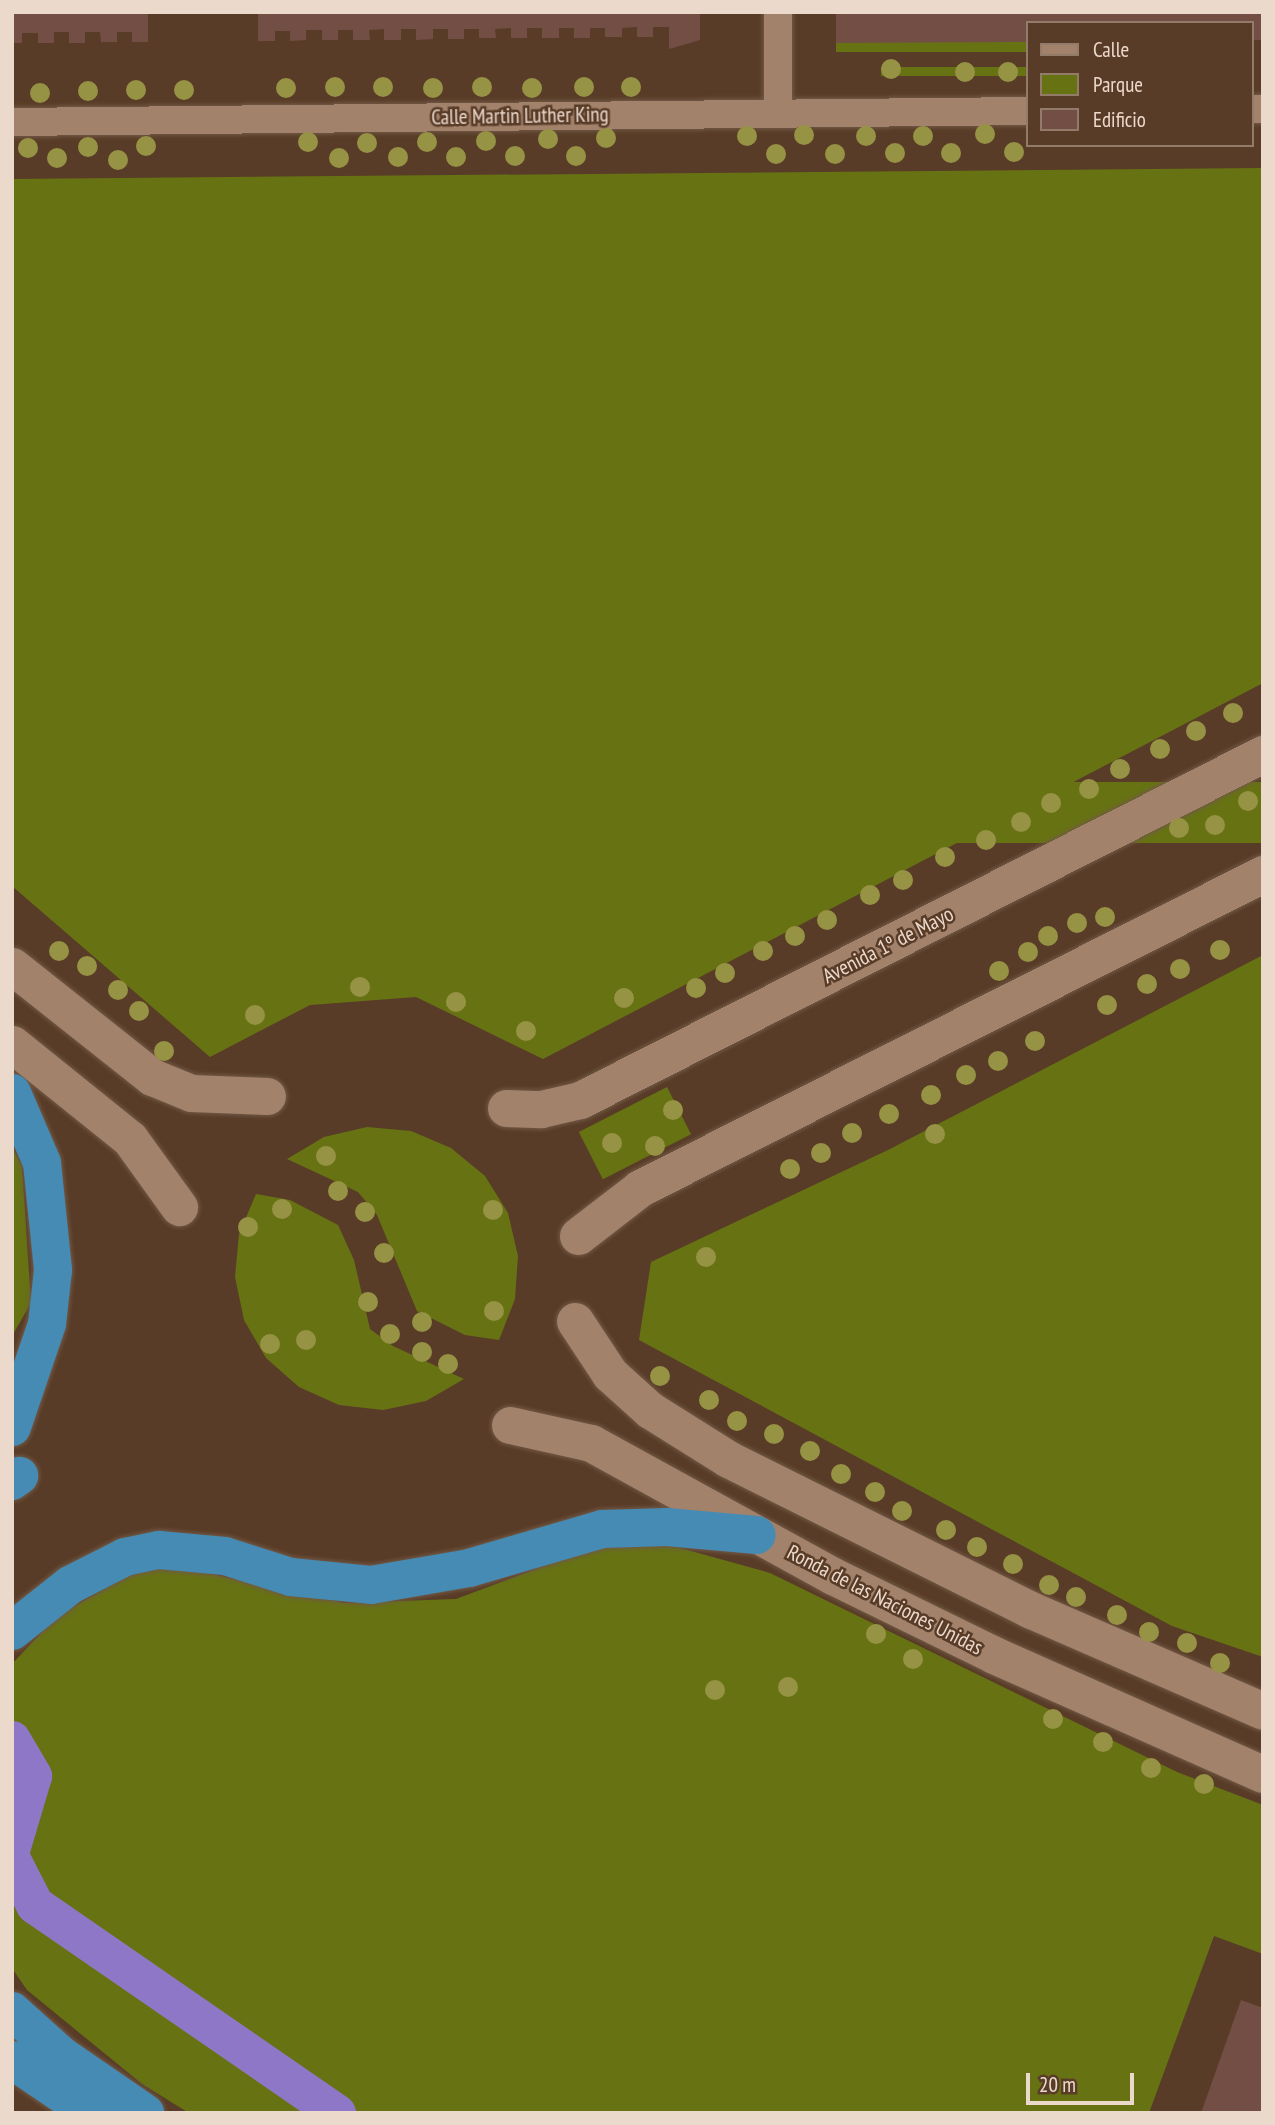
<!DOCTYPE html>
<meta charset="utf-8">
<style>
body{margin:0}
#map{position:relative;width:1275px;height:2125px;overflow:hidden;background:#593c27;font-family:"PT Sans Narrow",sans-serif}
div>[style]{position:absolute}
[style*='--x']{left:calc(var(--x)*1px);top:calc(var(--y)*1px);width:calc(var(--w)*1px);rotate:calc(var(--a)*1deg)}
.green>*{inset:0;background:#677313;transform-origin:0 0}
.canal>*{height:38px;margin:-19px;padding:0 19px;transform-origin:19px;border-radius:19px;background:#8f77c8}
.building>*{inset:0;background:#734e44}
.roads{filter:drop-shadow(0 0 2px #715946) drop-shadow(0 0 2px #715946)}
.minor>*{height:28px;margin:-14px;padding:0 14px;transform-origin:14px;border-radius:14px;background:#a3826b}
.tertiary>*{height:37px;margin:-18.5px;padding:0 18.5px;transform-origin:18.5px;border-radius:18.5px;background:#a3826b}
.motorway>*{height:38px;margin:-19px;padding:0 19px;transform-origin:19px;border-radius:19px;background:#468bb3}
.trees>*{width:20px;height:20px;margin:-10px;border-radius:50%;background:#969344}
span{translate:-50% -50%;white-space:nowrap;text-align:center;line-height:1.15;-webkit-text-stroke:5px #593c27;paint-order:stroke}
.street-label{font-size:21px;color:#ebd9cc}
.frame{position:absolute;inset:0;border:14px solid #ebd9cc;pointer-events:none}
.legend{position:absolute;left:1026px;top:21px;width:228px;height:126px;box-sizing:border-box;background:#593c27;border:2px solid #937b69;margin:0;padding:9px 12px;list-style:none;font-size:21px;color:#ebd9cc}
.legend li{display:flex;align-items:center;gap:14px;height:35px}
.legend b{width:35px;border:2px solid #937b69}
.scale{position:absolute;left:1026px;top:2073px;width:108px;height:32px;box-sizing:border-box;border:4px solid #ebd9cc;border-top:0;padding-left:9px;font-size:21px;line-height:24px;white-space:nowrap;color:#ebd9cc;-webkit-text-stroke:5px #593c27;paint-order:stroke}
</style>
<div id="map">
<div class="green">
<i style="left:1028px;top:42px;width:10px;height:192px;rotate:90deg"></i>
<i style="left:1028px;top:67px;width:9px;height:147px;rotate:90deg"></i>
<i style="clip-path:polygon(1263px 168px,1263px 683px,543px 1059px,416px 997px,310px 1005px,210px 1057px,12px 886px,12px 179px)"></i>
<i style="left:1263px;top:782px;width:61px;height:638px;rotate:90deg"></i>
<i style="clip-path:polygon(1263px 955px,1263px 1657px,1172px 1626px,639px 1340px,651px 1262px,888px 1150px)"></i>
<i style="left:667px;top:1087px;width:53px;height:99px;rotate:63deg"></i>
<i style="clip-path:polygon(367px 1127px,411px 1131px,451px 1148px,485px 1176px,508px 1213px,518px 1256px,515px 1299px,499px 1340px,465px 1335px,417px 1311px,377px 1215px,358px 1192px,287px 1159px,324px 1137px)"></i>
<i style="clip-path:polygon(12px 1147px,22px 1166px,31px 1303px,12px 1336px)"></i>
<i style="clip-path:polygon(256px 1194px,290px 1200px,338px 1225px,354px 1260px,370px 1329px,393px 1346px,464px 1379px,426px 1401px,383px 1410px,339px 1405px,299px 1387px,266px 1358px,244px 1320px,235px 1277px,239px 1234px)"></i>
<i style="clip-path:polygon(666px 1544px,770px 1573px,1177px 1772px,1263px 1805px,1263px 1954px,1214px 1936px,1149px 2113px,189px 2113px,142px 2084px,27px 1990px,12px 1968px,12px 1664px,57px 1616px,142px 1568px,179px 1567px,344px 1603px,456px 1599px,595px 1547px)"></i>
</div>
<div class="canal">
<i style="--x:12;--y:1740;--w:42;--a:59.7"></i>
<i style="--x:33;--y:1776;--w:74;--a:106.5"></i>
<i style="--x:12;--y:1860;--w:51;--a:62.9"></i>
<i style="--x:35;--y:1905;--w:367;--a:34.6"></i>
</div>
<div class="building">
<i style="clip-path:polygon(12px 12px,148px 12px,148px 42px,132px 42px,132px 32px,117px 32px,117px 42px,101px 42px,100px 32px,85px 32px,85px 43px,69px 43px,69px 32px,54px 32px,54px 43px,38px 43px,38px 33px,22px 33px,22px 43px,12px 43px)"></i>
<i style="clip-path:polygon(258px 12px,700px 12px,700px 40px,669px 49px,669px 27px,653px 27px,653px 37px,637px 37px,637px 27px,622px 28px,622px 37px,605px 37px,605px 28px,590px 28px,590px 38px,574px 38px,574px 28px,559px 28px,559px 38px,542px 38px,542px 28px,527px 28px,527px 38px,511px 38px,511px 28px,495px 29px,496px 38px,479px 38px,479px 29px,464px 29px,464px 39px,448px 39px,448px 29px,433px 29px,433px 39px,416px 40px,416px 29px,401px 29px,401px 40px,384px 40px,384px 29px,369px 30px,370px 40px,353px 40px,353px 30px,338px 30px,338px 40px,322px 40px,322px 30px,306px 30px,306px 40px,290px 41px,290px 31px,275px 31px,275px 41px,258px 41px)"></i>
<i style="clip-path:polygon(836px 12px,1262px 12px,1263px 40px,1252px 40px,1252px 23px,1028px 23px,1028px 42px,836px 43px)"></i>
<i style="clip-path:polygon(1241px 2000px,1263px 2008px,1263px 2113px,1201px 2113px)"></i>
</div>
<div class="roads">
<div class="minor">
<i style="--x:1252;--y:109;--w:11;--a:0"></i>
<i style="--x:778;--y:113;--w:101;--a:-90"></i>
<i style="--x:12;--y:122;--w:1016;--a:-0.62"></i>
</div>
<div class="tertiary">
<i style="--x:12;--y:966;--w:179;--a:38.4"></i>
<i style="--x:152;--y:1077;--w:42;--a:22.3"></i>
<i style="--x:191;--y:1093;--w:76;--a:2.3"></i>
<i style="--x:12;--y:1044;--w:151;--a:38.8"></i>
<i style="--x:130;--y:1139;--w:84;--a:54.2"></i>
<i style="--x:506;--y:1108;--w:35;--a:2"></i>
<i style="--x:541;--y:1109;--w:40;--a:-13"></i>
<i style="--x:580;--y:1100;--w:766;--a:-26.87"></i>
<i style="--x:578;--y:1236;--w:78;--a:-37.7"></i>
<i style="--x:640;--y:1188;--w:698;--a:-26.75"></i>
<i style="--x:575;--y:1321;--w:64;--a:56.6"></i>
<i style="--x:610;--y:1374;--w:54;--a:42"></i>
<i style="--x:650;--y:1410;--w:92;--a:32.1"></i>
<i style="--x:728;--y:1459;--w:339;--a:26.5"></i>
<i style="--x:1031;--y:1610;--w:253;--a:23.5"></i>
<i style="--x:510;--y:1425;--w:83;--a:12.5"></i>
<i style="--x:591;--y:1443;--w:276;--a:28.8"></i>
<i style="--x:833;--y:1576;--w:179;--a:26.1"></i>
<i style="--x:994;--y:1655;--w:294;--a:23.9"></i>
</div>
<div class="motorway">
<i style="--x:12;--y:1093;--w:76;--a:66.8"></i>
<i style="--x:42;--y:1163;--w:108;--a:84.1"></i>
<i style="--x:53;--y:1270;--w:54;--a:96.3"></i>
<i style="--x:47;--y:1324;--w:109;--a:108.8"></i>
<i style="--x:12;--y:1481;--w:9;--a:-36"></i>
<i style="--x:12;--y:1631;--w:74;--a:-38.4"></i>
<i style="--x:70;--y:1585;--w:62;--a:-27"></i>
<i style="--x:125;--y:1557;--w:35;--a:-12"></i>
<i style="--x:159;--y:1550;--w:66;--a:5.2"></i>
<i style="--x:225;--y:1556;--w:69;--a:17.7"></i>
<i style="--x:291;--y:1577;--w:80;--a:5.7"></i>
<i style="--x:371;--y:1585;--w:99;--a:-9.8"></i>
<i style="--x:469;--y:1568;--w:139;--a:-16.3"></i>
<i style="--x:602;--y:1529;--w:65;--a:-1.8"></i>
<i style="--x:667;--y:1527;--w:90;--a:5.1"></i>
<i style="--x:12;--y:2011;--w:67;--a:42"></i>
<i style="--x:62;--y:2056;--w:101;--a:34.5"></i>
<i style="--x:12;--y:2060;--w:94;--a:34.2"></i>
</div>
</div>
<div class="trees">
<i style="left:891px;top:69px"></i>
<i style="left:965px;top:72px"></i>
<i style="left:1008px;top:72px"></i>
<i style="left:335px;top:87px"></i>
<i style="left:383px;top:87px"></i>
<i style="left:482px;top:87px"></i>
<i style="left:584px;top:87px"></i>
<i style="left:631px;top:87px"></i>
<i style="left:286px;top:88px"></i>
<i style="left:433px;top:88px"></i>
<i style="left:532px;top:88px"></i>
<i style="left:136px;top:90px"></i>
<i style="left:184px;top:90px"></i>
<i style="left:88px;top:91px"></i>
<i style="left:40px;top:93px"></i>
<i style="left:985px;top:134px"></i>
<i style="left:804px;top:135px"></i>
<i style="left:747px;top:136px"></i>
<i style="left:866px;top:136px"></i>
<i style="left:923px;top:136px"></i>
<i style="left:606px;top:138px"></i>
<i style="left:548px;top:139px"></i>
<i style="left:486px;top:141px"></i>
<i style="left:308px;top:142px"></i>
<i style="left:427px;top:142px"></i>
<i style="left:367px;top:143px"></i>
<i style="left:146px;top:146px"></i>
<i style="left:88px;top:147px"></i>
<i style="left:28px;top:148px"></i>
<i style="left:1014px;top:152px"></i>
<i style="left:895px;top:153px"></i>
<i style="left:951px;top:153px"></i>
<i style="left:776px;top:154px"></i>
<i style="left:835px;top:154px"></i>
<i style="left:515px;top:156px"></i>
<i style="left:576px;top:156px"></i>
<i style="left:398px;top:157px"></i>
<i style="left:456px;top:157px"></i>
<i style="left:57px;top:158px"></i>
<i style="left:339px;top:158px"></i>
<i style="left:118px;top:160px"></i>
<i style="left:1233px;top:713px"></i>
<i style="left:1196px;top:731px"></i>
<i style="left:1160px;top:749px"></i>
<i style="left:1120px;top:769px"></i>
<i style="left:1089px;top:789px"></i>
<i style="left:1248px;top:801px"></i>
<i style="left:1051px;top:803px"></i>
<i style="left:1021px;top:822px"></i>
<i style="left:1215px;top:825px"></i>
<i style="left:1179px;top:828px"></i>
<i style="left:986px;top:840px"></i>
<i style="left:945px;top:857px"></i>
<i style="left:903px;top:880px"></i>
<i style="left:870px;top:895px"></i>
<i style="left:1105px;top:917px"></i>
<i style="left:827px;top:920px"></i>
<i style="left:1077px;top:923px"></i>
<i style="left:795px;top:936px"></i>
<i style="left:1048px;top:936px"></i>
<i style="left:1220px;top:950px"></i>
<i style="left:59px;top:951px"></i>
<i style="left:763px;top:951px"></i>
<i style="left:1028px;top:952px"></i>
<i style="left:87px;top:966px"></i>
<i style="left:1180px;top:969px"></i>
<i style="left:999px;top:971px"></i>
<i style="left:725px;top:973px"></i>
<i style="left:1147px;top:984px"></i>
<i style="left:360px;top:987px"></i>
<i style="left:696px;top:988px"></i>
<i style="left:118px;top:990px"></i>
<i style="left:624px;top:998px"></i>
<i style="left:456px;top:1002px"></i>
<i style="left:1107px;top:1005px"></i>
<i style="left:139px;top:1011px"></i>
<i style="left:255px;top:1015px"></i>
<i style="left:526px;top:1031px"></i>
<i style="left:1035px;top:1041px"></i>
<i style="left:164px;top:1051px"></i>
<i style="left:998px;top:1061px"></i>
<i style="left:966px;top:1075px"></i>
<i style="left:931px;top:1095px"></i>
<i style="left:673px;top:1110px"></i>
<i style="left:889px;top:1114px"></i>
<i style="left:852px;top:1133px"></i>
<i style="left:935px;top:1134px"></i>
<i style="left:612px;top:1143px"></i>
<i style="left:655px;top:1146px"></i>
<i style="left:821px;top:1153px"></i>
<i style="left:326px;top:1156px"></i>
<i style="left:790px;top:1169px"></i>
<i style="left:338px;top:1191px"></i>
<i style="left:282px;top:1209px"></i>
<i style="left:493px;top:1210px"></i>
<i style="left:365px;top:1212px"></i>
<i style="left:248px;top:1227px"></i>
<i style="left:384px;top:1253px"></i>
<i style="left:706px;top:1257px"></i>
<i style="left:368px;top:1302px"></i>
<i style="left:494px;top:1311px"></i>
<i style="left:422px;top:1322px"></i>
<i style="left:390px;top:1334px"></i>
<i style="left:306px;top:1340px"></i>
<i style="left:270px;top:1344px"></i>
<i style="left:422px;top:1352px"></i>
<i style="left:448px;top:1364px"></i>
<i style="left:660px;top:1376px"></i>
<i style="left:709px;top:1400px"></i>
<i style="left:737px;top:1421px"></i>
<i style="left:774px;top:1434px"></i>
<i style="left:810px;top:1451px"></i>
<i style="left:841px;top:1474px"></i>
<i style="left:875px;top:1492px"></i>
<i style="left:902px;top:1511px"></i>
<i style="left:946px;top:1530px"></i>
<i style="left:977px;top:1547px"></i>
<i style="left:1013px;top:1564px"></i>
<i style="left:1049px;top:1585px"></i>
<i style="left:1076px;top:1597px"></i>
<i style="left:1117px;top:1615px"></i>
<i style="left:1149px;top:1632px"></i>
<i style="left:876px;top:1634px"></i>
<i style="left:1187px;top:1643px"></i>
<i style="left:913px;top:1659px"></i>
<i style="left:1220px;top:1663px"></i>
<i style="left:788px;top:1687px"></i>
<i style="left:715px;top:1690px"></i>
<i style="left:1053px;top:1719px"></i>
<i style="left:1103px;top:1742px"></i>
<i style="left:1151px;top:1768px"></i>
<i style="left:1204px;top:1784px"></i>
</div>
<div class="street-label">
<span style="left:520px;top:116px;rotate:-1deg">Calle Martin Luther King</span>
<span style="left:888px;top:945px;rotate:-27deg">Avenida 1º de Mayo</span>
<span style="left:885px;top:1600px;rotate:27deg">Ronda de las Naciones Unidas</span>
</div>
<div class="frame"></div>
<ul class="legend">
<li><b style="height:9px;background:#a3826b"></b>Calle</li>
<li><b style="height:19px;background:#677313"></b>Parque</li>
<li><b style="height:19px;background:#734e44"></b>Edificio</li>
</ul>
<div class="scale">20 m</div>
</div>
